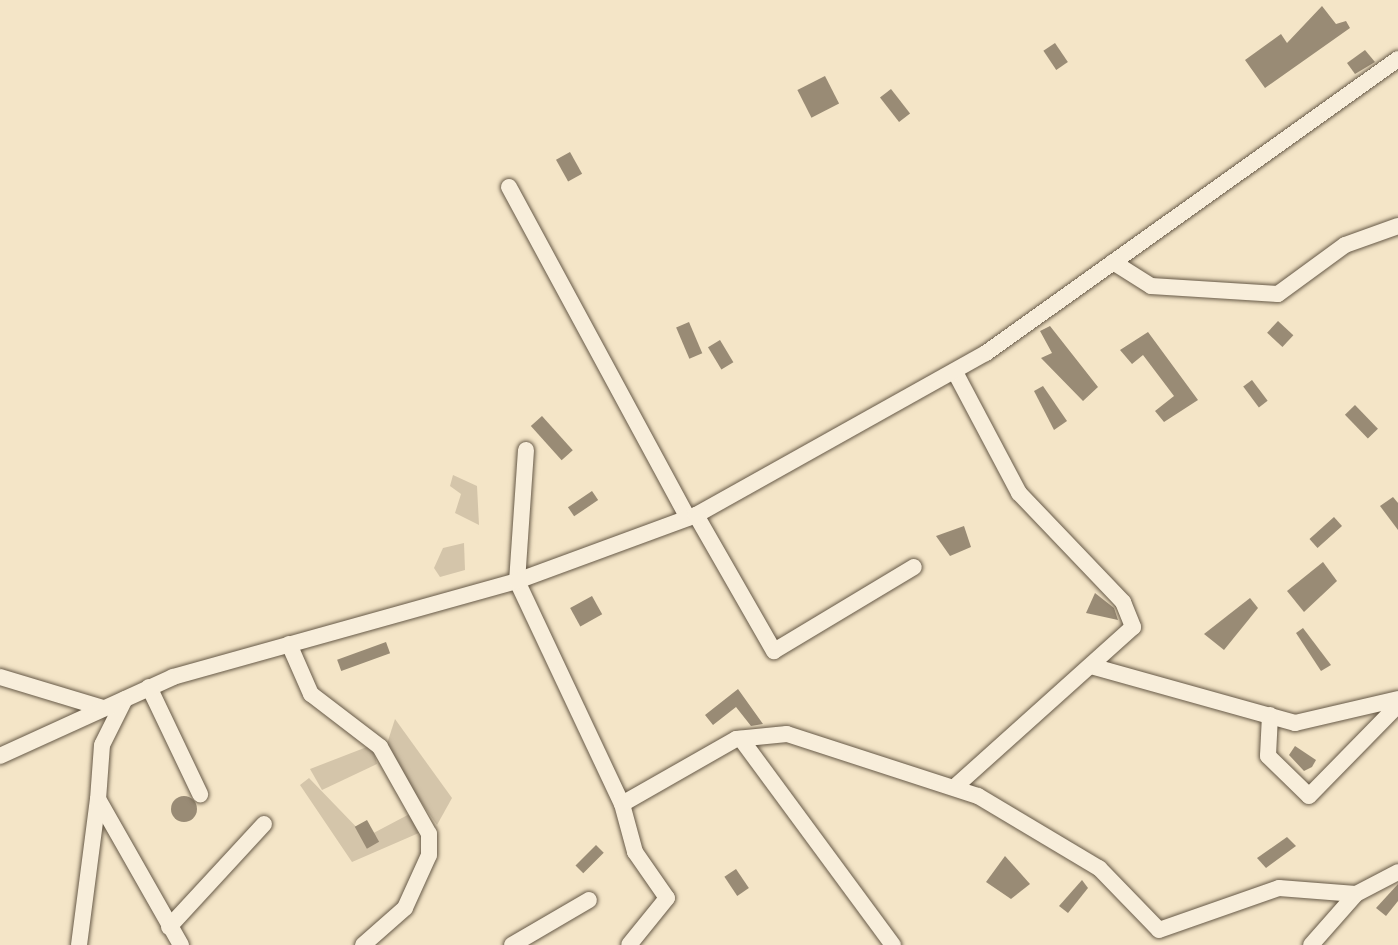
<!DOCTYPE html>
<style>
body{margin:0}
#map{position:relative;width:1398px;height:945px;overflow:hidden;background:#f4e5c7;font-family:"Old Standard TT",serif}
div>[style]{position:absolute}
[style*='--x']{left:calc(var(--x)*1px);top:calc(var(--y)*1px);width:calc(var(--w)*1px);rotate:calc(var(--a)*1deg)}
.green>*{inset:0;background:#d4c5aa}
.building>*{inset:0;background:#998b75;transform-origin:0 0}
.round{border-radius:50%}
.roads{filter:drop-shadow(0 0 2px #665947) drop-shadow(0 0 2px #665947)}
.minor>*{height:16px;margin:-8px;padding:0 8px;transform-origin:8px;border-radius:8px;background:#f8eedb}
span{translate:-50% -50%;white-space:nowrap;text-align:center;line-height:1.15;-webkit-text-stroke:6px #f8eedb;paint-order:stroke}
</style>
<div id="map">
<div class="green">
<i style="clip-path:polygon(453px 475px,477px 486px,479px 525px,455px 513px,461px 494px,450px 486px)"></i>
<i style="clip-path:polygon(464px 543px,465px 570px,440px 577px,434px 568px,443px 548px)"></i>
<i style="clip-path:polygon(395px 719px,452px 798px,437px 825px,385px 750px)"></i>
<i style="clip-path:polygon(372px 745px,377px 764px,322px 790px,310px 769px)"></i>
<i style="clip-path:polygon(309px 778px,366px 837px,419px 809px,428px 829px,352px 862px,300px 785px)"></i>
</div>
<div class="building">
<i style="clip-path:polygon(1322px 6px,1336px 24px,1346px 21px,1350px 28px,1265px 88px,1245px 60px,1281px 34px,1287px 43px)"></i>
<i style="left:1055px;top:43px;width:23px;height:14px;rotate:56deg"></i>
<i style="clip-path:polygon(1365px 50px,1375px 62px,1355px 74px,1347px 63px)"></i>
<i style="left:825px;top:76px;width:31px;height:31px;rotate:63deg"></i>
<i style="left:891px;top:89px;width:31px;height:14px;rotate:52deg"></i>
<i style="left:570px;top:152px;width:25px;height:16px;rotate:61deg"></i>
<i style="left:1278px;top:321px;width:21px;height:16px;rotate:43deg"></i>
<i style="left:689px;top:322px;width:34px;height:14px;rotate:67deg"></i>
<i style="clip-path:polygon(1050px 326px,1098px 387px,1083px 401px,1041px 358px,1052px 353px,1040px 331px)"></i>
<i style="clip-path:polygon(1148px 332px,1198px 400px,1164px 422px,1155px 411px,1174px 396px,1143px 355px,1132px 364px,1120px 350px)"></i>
<i style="left:720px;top:340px;width:26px;height:14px;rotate:59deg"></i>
<i style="left:1252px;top:380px;width:26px;height:11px;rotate:53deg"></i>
<i style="clip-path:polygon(1043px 386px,1067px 421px,1054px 430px,1034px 391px)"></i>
<i style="left:1355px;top:405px;width:33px;height:14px;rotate:46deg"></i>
<i style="left:542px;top:416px;width:46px;height:15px;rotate:48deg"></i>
<i style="left:592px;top:491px;width:11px;height:29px;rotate:56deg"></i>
<i style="clip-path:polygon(1393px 497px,1398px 503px,1398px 530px,1380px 506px)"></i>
<i style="left:1334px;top:517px;width:12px;height:33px;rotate:48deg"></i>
<i style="clip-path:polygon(964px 526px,971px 547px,950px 556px,936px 536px)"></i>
<i style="clip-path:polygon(1323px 562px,1337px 581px,1304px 612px,1287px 591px)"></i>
<i style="clip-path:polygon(1095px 593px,1114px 608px,1118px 620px,1086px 613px)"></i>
<i style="left:592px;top:596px;width:21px;height:25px;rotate:61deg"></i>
<i style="clip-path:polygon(1250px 598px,1258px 608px,1224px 650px,1204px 634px)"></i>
<i style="clip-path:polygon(1303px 628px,1331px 665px,1321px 671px,1296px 633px)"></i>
<i style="left:386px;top:642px;width:12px;height:52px;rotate:70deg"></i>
<i style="clip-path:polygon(738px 689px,763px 724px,751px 726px,736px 707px,713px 725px,705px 715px)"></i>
<i style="clip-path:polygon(1295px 746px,1316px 760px,1312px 767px,1304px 771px,1289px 755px)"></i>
<i class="round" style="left:171px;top:796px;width:26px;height:26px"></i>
<i style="left:367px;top:820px;width:25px;height:14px;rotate:61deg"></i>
<i style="clip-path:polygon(1287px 837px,1296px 846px,1266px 868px,1257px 858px)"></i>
<i style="left:596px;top:845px;width:11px;height:29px;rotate:45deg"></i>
<i style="clip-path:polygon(1005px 856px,1030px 884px,1011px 899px,986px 882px)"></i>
<i style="left:736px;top:869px;width:23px;height:14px;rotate:56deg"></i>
<i style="clip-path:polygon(1082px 880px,1088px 888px,1068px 913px,1059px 906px)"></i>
<i style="clip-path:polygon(1398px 884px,1398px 901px,1386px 916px,1376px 908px)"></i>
</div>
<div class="roads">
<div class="minor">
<i style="--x:509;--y:187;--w:376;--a:61.6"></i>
<i style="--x:1113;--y:262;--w:45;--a:32.3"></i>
<i style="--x:1151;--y:286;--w:127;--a:3.6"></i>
<i style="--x:1278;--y:294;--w:83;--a:-36.2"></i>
<i style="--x:1345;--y:245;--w:56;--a:-19.7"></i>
<i style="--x:955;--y:372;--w:137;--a:62.1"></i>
<i style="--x:1019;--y:493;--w:151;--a:46.3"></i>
<i style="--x:1123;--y:602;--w:27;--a:68"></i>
<i style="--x:1133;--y:627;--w:238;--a:138.1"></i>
<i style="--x:526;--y:450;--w:131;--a:93.9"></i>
<i style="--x:517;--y:581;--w:246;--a:64.8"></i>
<i style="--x:622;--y:804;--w:50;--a:74.8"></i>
<i style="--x:635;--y:852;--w:56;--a:55.2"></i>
<i style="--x:667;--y:898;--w:60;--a:129"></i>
<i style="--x:696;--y:515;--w:157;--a:60.2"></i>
<i style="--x:774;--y:651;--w:163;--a:-31"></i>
<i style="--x:289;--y:644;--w:55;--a:66.3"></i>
<i style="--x:311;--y:694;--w:87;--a:37.5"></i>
<i style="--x:380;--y:747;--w:100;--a:60.6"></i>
<i style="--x:429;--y:834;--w:21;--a:90"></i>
<i style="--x:429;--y:855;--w:58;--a:114.4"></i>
<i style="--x:405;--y:908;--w:56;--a:138.6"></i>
<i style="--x:1091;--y:666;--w:212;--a:15.6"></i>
<i style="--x:1295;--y:723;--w:106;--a:-13.1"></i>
<i style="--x:0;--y:677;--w:108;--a:16.8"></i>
<i style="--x:149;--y:687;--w:119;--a:64.5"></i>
<i style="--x:125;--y:699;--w:51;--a:116.6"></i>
<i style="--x:102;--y:745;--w:54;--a:94.2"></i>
<i style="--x:98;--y:799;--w:168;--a:60.4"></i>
<i style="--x:1270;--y:715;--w:41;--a:92.8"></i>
<i style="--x:1268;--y:756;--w:57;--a:44.3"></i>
<i style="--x:1309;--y:796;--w:127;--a:-45.6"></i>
<i style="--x:741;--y:739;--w:256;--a:53.6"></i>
<i style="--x:0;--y:756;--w:190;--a:-24.5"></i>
<i style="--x:173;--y:677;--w:357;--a:-15.6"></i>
<i style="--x:517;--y:581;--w:191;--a:-20.2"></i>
<i style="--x:696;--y:515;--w:332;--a:-29.2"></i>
<i style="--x:986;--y:353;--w:506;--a:-35.51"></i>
<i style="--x:622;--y:804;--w:131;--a:-29.7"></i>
<i style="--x:736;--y:739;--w:51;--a:-5.6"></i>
<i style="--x:787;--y:734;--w:201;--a:18"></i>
<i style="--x:978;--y:796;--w:141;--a:30.8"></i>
<i style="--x:1099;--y:868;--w:86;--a:45.9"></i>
<i style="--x:1159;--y:930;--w:127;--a:-19.3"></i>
<i style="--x:1279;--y:888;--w:77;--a:4.5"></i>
<i style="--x:169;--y:927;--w:140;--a:-47.3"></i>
<i style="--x:79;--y:945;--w:147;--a:-82.6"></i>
<i style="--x:512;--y:945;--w:89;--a:-30.3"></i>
<i style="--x:1311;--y:945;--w:68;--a:-48.6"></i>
<i style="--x:1356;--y:894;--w:47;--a:-27.6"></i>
</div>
</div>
</div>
